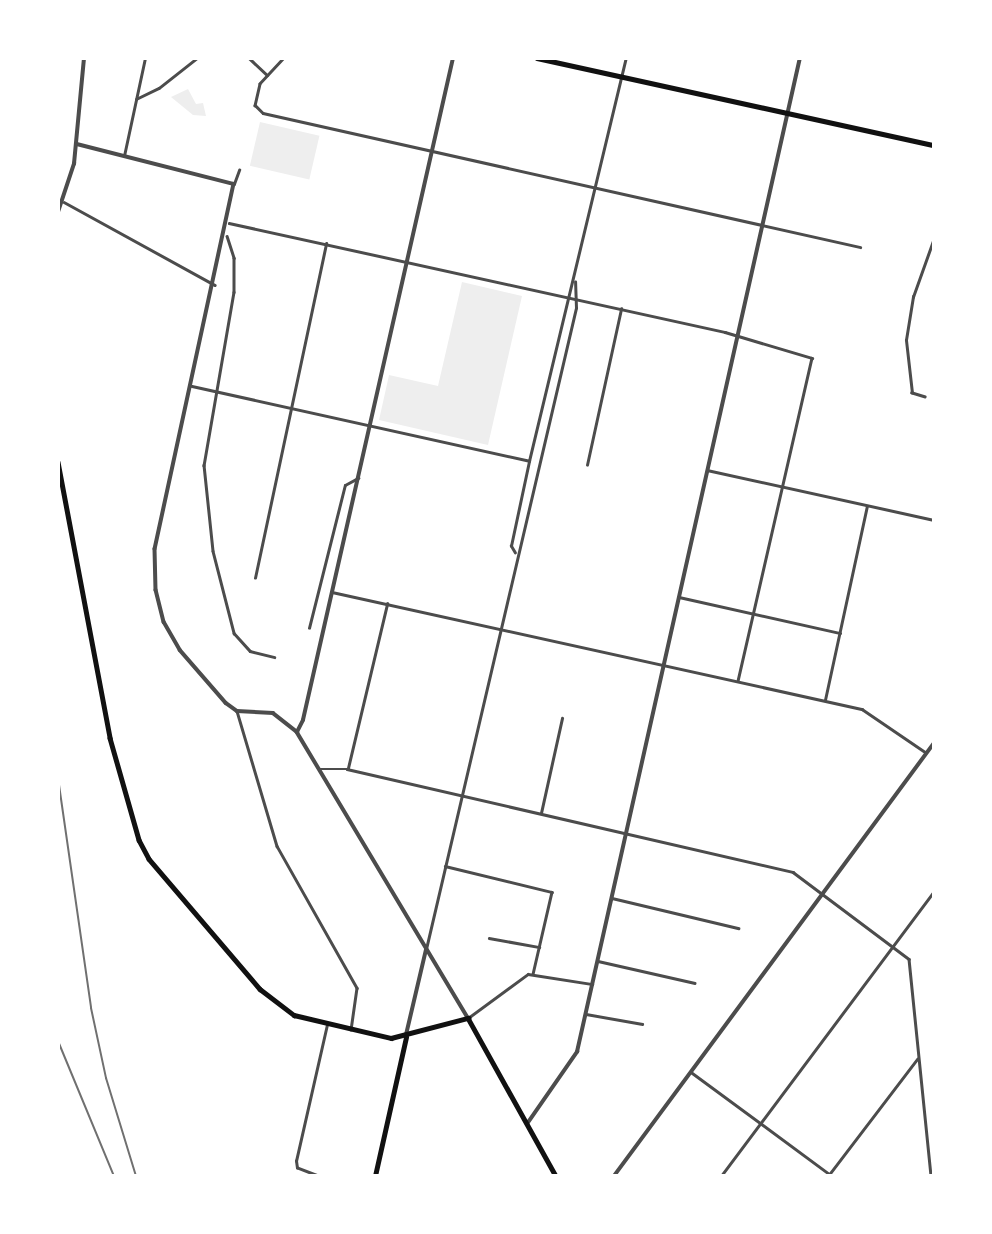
<!DOCTYPE html>
<style>
body{margin:0}
#map{position:relative;width:992px;height:1234px;overflow:hidden;background:#fff;font-family:Arial,sans-serif}
div>[style]{position:absolute}
[style*='--x']{left:calc(var(--x)*1px);top:calc(var(--y)*1px);width:calc(var(--w)*1px);rotate:calc(var(--a)*1deg)}
.green>*{inset:0;background:#eee;transform-origin:0 0}
.minor>*{height:2.5px;margin:-1.25px;padding:0 1.25px;transform-origin:1.25px;border-radius:1.25px;background:#4c4c4c}
.tertiary>*{height:3.5px;margin:-1.75px;padding:0 1.75px;transform-origin:1.75px;border-radius:1.75px;background:#4c4c4c}
.secondary>*{height:4.5px;margin:-2.25px;padding:0 2.25px;transform-origin:2.25px;border-radius:2.25px;background:#111}
.primary>*{height:4.5px;margin:-2.25px;padding:0 2.25px;transform-origin:2.25px;border-radius:2.25px;background:#111}
.rail>*{height:2px;margin:-1px;padding:0 1px;transform-origin:1px;border-radius:1px;background:#707070}
span{translate:-50% -50%;white-space:nowrap;text-align:center;line-height:1.15;-webkit-text-stroke:5px #fff;paint-order:stroke}
.frame{position:absolute;inset:0;border:60px solid #fff;pointer-events:none}
</style>
<div id="map">
<div class="green">
<i style="clip-path:polygon(188px 89px,196px 104px,203px 103px,206px 116px,193px 115px,171px 97px)"></i>
<i style="left:260px;top:122px;width:61px;height:45px;rotate:13deg"></i>
<i style="clip-path:polygon(462px 282px,522px 296px,488px 445px,379px 420px,389px 375px,438px 386px)"></i>
</div>
<div class="minor">
<i style="--x:249;--y:58;--w:25;--a:43"></i>
<i style="--x:284;--y:58;--w:35;--a:133"></i>
<i style="--x:260;--y:84;--w:22;--a:103"></i>
<i style="--x:255;--y:105;--w:11;--a:45"></i>
<i style="--x:263;--y:113;--w:612;--a:12.65"></i>
<i style="--x:136;--y:99;--w:25;--a:-26"></i>
<i style="--x:159;--y:88;--w:48;--a:-38.3"></i>
<i style="--x:124;--y:156;--w:100;--a:-77.9"></i>
<i style="--x:234;--y:184;--w:15;--a:-70"></i>
<i style="--x:64;--y:202;--w:172;--a:28.8"></i>
<i style="--x:229;--y:223;--w:508;--a:12.39"></i>
<i style="--x:725;--y:332;--w:91;--a:16.6"></i>
<i style="--x:812;--y:358;--w:330;--a:102.9"></i>
<i style="--x:227;--y:236;--w:23;--a:72"></i>
<i style="--x:234;--y:258;--w:34;--a:90"></i>
<i style="--x:234;--y:292;--w:176;--a:99.8"></i>
<i style="--x:204;--y:465;--w:86;--a:84"></i>
<i style="--x:213;--y:551;--w:85;--a:75.6"></i>
<i style="--x:234;--y:633;--w:24;--a:48"></i>
<i style="--x:250;--y:651;--w:25;--a:14"></i>
<i style="--x:192;--y:386;--w:345;--a:12.5"></i>
<i style="--x:925;--y:397;--w:14;--a:-163"></i>
<i style="--x:912;--y:393;--w:53;--a:-96.5"></i>
<i style="--x:906;--y:340;--w:44;--a:-80.8"></i>
<i style="--x:913;--y:297;--w:63;--a:-70.4"></i>
<i style="--x:587;--y:465;--w:160;--a:-77.7"></i>
<i style="--x:707;--y:470;--w:232;--a:12.4"></i>
<i style="--x:515;--y:553;--w:8;--a:-120"></i>
<i style="--x:511;--y:546;--w:87;--a:-78"></i>
<i style="--x:529;--y:461;--w:415;--a:-76.5"></i>
<i style="--x:255;--y:578;--w:342;--a:-78"></i>
<i style="--x:332;--y:592;--w:543;--a:12.45"></i>
<i style="--x:862;--y:709;--w:76;--a:34.3"></i>
<i style="--x:679;--y:597;--w:165;--a:12.6"></i>
<i style="--x:309;--y:628;--w:147;--a:-75.9"></i>
<i style="--x:345;--y:485;--w:15;--a:-28"></i>
<i style="--x:825;--y:700;--w:198;--a:-77.8"></i>
<i style="--x:237;--y:711;--w:141;--a:73.5"></i>
<i style="--x:277;--y:846;--w:163;--a:60.6"></i>
<i style="--x:357;--y:988;--w:42;--a:98.1"></i>
<i style="--x:348;--y:768;--w:169;--a:-76.6"></i>
<i style="--x:320;--y:769;--w:27;--a:0"></i>
<i style="--x:347;--y:769;--w:458;--a:13"></i>
<i style="--x:793;--y:872;--w:145;--a:36.9"></i>
<i style="--x:909;--y:959;--w:218;--a:84.2"></i>
<i style="--x:541;--y:813;--w:97;--a:-77.5"></i>
<i style="--x:445;--y:866;--w:110;--a:13.7"></i>
<i style="--x:552;--y:892;--w:84;--a:103"></i>
<i style="--x:612;--y:898;--w:130;--a:13.4"></i>
<i style="--x:489;--y:938;--w:51;--a:10.2"></i>
<i style="--x:426;--y:949;--w:658;--a:-76.83"></i>
<i style="--x:576;--y:308;--w:26;--a:-92"></i>
<i style="--x:598;--y:961;--w:99;--a:12.8"></i>
<i style="--x:586;--y:1014;--w:57;--a:10.1"></i>
<i style="--x:468;--y:1018;--w:74;--a:-36.3"></i>
<i style="--x:528;--y:974;--w:65;--a:8.9"></i>
<i style="--x:691;--y:1072;--w:175;--a:36.4"></i>
<i style="--x:318;--y:1176;--w:22;--a:-159"></i>
<i style="--x:297;--y:1168;--w:7;--a:-98"></i>
<i style="--x:296;--y:1161;--w:139;--a:-77.2"></i>
<i style="--x:721;--y:1176;--w:356;--a:-53.2"></i>
<i style="--x:828;--y:1176;--w:147;--a:-52.7"></i>
</div>
<div class="tertiary">
<i style="--x:77;--y:144;--w:162;--a:14.3"></i>
<i style="--x:234;--y:184;--w:373;--a:102.2"></i>
<i style="--x:155;--y:549;--w:41;--a:88.6"></i>
<i style="--x:156;--y:590;--w:33;--a:76"></i>
<i style="--x:164;--y:622;--w:32;--a:60"></i>
<i style="--x:180;--y:650;--w:70;--a:49"></i>
<i style="--x:226;--y:703;--w:14;--a:36"></i>
<i style="--x:237;--y:711;--w:36;--a:3"></i>
<i style="--x:273;--y:713;--w:31;--a:38"></i>
<i style="--x:297;--y:732;--w:333;--a:59.1"></i>
<i style="--x:58;--y:212;--w:51;--a:-71.6"></i>
<i style="--x:74;--y:164;--w:106;--a:-84.6"></i>
<i style="--x:297;--y:732;--w:13;--a:-63"></i>
<i style="--x:303;--y:720;--w:679;--a:-77.23"></i>
<i style="--x:406;--y:1035;--w:87;--a:-76.8"></i>
<i style="--x:527;--y:1124;--w:88;--a:-55.2"></i>
<i style="--x:577;--y:1052;--w:1019;--a:-77.36"></i>
<i style="--x:614;--y:1176;--w:538;--a:-53.53"></i>
</div>
<div class="secondary">
<i style="--x:58;--y:462;--w:281;--a:79.3"></i>
<i style="--x:110;--y:738;--w:106;--a:74.1"></i>
<i style="--x:139;--y:840;--w:21;--a:62"></i>
<i style="--x:149;--y:859;--w:171;--a:49.5"></i>
<i style="--x:260;--y:989;--w:43;--a:37.4"></i>
<i style="--x:294;--y:1015;--w:100;--a:13.3"></i>
<i style="--x:391;--y:1038;--w:80;--a:-14.6"></i>
<i style="--x:468;--y:1018;--w:181;--a:60.9"></i>
<i style="--x:375;--y:1176;--w:142;--a:-77.4"></i>
</div>
<div class="primary">
<i style="--x:537;--y:58;--w:406;--a:12.4"></i>
</div>
<div class="rail">
<i style="--x:58;--y:778;--w:232;--a:81.8"></i>
<i style="--x:91;--y:1008;--w:72;--a:77.9"></i>
<i style="--x:106;--y:1078;--w:102;--a:73"></i>
<i style="--x:58;--y:1041;--w:146;--a:67.5"></i>
</div>
<div class="frame"></div>
</div>
